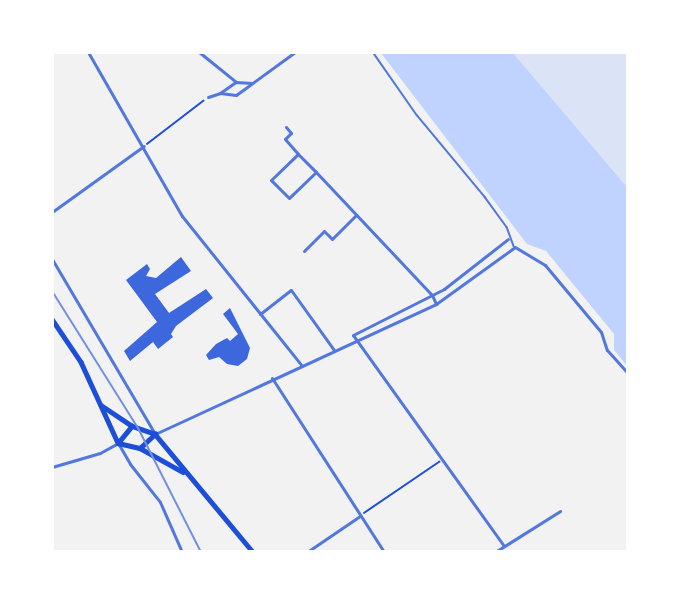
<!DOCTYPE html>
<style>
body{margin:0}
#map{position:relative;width:680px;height:604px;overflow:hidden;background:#f2f2f2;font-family:"Zilla Slab",serif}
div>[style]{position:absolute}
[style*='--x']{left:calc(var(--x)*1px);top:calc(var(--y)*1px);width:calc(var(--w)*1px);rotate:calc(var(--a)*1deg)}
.green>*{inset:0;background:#dbe4f7}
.water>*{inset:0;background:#bfd3fe}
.building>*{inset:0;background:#3d67dc}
.path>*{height:1.5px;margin:-0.75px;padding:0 0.75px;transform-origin:0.75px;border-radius:0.75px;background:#1d4ed8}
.service>*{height:1.5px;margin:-0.75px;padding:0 0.75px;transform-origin:0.75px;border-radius:0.75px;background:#5277de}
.minor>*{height:3px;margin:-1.5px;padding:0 1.5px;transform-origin:1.5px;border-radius:1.5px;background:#5277de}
.secondary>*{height:4.5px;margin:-2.25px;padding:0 2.25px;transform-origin:2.25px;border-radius:2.25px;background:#1d4ed8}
.rail>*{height:2px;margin:-1px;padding:0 1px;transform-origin:1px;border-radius:1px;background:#7290e2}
span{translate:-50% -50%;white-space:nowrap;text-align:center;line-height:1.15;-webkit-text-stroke:4.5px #fff;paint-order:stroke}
.frame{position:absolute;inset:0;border:54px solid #fff;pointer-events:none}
</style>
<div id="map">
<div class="green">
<i style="clip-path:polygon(625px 52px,627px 56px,627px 187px,513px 53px)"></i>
</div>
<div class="water">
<i style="clip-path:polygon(381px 53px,513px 53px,627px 187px,627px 366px,614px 350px,614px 334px,546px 251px,527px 244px)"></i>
</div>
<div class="building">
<i style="clip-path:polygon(181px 257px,191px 271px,155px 294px,169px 313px,206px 289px,213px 298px,176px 326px,171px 334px,173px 337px,158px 349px,153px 342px,130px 361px,124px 351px,157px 322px,126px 280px,147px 264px,150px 269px,146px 276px,156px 278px)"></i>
<i style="clip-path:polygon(230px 308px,250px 348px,247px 359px,238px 366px,227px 364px,219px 357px,209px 360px,206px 355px,216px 344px,227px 338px,230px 341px,238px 334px,223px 314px)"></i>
</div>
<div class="path">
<i style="--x:147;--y:144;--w:71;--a:-37.5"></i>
<i style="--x:364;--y:513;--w:91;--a:-34.2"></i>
</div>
<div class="service">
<i style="--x:373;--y:52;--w:77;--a:55.1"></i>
<i style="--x:417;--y:115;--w:107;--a:50.3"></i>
<i style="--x:485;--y:197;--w:37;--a:54"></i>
<i style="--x:507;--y:227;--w:20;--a:70"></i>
</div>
<div class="minor">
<i style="--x:88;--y:52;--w:189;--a:60.2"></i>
<i style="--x:182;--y:216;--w:192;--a:51.3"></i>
<i style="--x:199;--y:52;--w:48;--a:39"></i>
<i style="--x:236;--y:82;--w:16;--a:4"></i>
<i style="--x:220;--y:93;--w:19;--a:-35"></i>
<i style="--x:208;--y:97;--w:13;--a:-18"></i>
<i style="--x:220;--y:93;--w:16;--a:7"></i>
<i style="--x:236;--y:95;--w:73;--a:-36.1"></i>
<i style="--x:286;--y:127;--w:8;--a:50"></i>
<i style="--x:291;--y:133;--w:8;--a:135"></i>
<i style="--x:285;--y:139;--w:20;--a:49"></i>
<i style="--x:316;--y:172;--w:37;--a:136"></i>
<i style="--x:289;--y:198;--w:25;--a:-135"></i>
<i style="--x:271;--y:180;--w:37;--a:-44"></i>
<i style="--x:298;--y:154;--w:25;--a:45"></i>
<i style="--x:316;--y:172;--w:169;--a:46.7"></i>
<i style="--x:432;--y:295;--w:10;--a:66"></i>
<i style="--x:52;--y:212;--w:113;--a:-35.7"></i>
<i style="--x:304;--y:251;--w:28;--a:-45"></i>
<i style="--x:324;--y:231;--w:11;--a:45"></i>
<i style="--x:332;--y:239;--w:34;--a:-45"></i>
<i style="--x:52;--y:259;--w:203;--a:59.5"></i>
<i style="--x:155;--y:434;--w:310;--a:-24.8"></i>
<i style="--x:436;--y:304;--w:97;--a:-35.8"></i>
<i style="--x:515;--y:247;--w:35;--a:31"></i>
<i style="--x:545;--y:265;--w:87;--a:50.1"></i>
<i style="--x:601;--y:332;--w:19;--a:72"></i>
<i style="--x:607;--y:350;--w:31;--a:48"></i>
<i style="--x:260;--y:314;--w:39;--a:-38"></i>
<i style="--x:291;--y:290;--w:74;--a:54.4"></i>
<i style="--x:272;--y:378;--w:207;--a:57.2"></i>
<i style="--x:52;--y:467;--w:50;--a:-16.3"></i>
<i style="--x:100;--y:453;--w:21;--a:-29"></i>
<i style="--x:118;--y:443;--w:24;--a:60"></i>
<i style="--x:130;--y:464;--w:48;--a:51.7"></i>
<i style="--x:160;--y:502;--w:55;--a:66.3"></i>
<i style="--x:504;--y:546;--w:259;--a:-125.6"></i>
<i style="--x:353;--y:335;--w:102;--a:-26.8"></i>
<i style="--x:444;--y:289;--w:81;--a:-38"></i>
<i style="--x:307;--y:552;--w:64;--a:-34.2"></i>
<i style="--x:495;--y:552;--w:77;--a:-32.2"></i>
</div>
<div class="secondary">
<i style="--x:52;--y:319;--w:52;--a:56"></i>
<i style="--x:81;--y:362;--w:89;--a:65.4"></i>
<i style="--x:101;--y:405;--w:37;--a:34"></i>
<i style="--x:132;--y:426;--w:24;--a:19"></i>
<i style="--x:155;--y:434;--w:153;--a:50.3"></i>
<i style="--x:118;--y:443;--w:23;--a:13"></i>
<i style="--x:140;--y:448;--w:49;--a:29.2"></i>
<i style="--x:118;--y:443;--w:22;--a:-51"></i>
<i style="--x:140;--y:448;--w:21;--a:-43"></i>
</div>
<div class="rail">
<i style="--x:52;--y:291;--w:162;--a:57.9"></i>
<i style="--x:138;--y:428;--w:139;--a:63.1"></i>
</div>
<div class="frame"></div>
</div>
